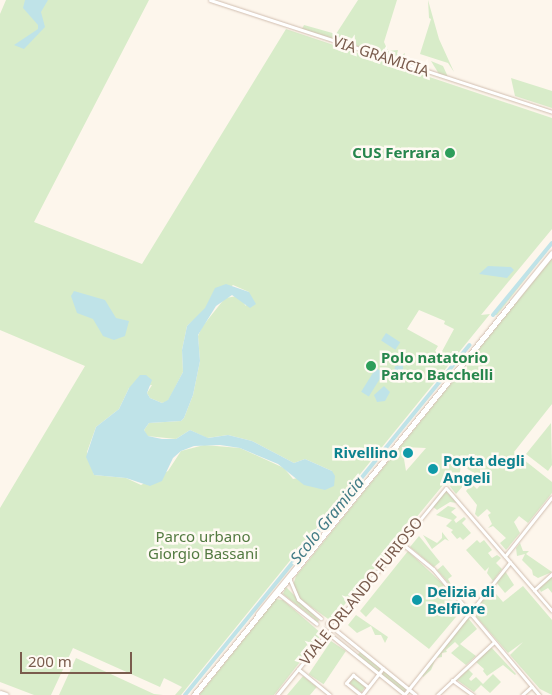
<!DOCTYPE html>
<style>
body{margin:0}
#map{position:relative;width:552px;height:695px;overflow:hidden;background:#fdf6ec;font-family:"Noto Sans",sans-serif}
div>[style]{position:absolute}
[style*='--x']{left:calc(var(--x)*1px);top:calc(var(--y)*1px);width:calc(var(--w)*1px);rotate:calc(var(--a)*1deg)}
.green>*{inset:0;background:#d8ecc9;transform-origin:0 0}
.water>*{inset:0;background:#bfe3e8;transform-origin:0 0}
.canal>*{height:4px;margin:-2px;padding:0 2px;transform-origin:2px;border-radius:2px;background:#bfe3e8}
.roads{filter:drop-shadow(0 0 1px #d1beb0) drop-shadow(0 0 1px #d1beb0)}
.street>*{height:3px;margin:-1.5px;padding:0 1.5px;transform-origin:1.5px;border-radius:1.5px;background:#fff}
.secondary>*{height:5px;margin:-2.5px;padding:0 2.5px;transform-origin:2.5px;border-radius:2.5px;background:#fff}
.dots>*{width:14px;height:14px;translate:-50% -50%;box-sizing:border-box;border:2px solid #fffaf3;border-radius:50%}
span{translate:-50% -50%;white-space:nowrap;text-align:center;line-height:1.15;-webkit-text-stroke:5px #fffaf3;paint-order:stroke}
.street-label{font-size:15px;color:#7a5c4d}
.leisure-label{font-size:15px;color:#27864d;font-weight:700}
.right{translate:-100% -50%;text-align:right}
.left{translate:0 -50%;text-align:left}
.culture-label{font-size:15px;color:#0d838f;font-weight:700}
.park-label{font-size:15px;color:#537a41}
.water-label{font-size:16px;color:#437c86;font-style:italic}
.scale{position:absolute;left:20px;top:652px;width:112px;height:22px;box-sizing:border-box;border:2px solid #7a5c4d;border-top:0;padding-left:6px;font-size:15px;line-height:18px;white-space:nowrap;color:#7a5c4d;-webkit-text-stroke:4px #fffaf3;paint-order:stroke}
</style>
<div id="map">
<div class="green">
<i style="clip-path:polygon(evenodd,6px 0,149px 0,34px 222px,142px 264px,286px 29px,552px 118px,552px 229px,481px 315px,490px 314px,181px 695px,175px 695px,182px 687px,164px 678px,160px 687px,73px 648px,51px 695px,34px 695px,0 682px,0 508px,85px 366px,0 330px,0 14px,6px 0,233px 285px,249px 292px,246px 306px,238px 296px,225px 298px,202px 327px,198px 336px,200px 361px,193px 395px,184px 418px,181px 421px,149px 423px,144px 430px,147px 436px,176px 439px,190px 430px,207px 438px,228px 435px,252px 441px,294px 463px,305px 459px,332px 471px,293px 479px,284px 468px,240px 448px,204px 445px,181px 451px,168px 471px,141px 485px,126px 478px,94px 475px,87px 452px,96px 427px,119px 409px,129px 388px,152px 385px,147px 393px,150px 398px,162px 403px,168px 401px,183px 372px,182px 350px,187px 326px,233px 285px,6px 0,419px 310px,445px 321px,444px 324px,454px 329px,440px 355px,435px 351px,438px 346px,407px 329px,419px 310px)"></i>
<i style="clip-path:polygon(358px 0,397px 0,384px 42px,388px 51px,398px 50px,397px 54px,402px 55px,405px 53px,403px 61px,302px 29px,304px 25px,336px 34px)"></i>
<i style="clip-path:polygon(428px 0,439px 39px,454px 72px,448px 63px,420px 54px,431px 19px,429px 18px)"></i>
<i style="clip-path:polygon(431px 61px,443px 66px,448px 77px,439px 74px)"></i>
<i style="clip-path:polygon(511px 78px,552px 91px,552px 108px,515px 96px)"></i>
<i style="clip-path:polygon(552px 245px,497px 315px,494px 315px)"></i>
<i style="clip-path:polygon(evenodd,552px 258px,552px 404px,514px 452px,552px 482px,552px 493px,528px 523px,519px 516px,514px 522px,520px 533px,506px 550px,500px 543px,506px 538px,493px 526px,488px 528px,492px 524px,488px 515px,491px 513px,487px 509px,478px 517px,475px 514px,477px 505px,466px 491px,472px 484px,477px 489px,482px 483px,476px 474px,461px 465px,460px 472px,447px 485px,443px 485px,331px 621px,300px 599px,293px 585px,296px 576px,552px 258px,402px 447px,426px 448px,406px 471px,402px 447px)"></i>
<i style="clip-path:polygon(551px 423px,552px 465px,548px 471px,526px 454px)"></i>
<i style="clip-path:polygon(464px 474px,469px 479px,456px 494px,449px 485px)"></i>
<i style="clip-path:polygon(446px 491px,457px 503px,450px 502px,437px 510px,432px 506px)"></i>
<i style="clip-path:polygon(448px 506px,456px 508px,451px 512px,457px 517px,454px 520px,456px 523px,464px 517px,466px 519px,462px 523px,471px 533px,463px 540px,460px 537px,457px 539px,451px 532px,453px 530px,446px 526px,452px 520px,436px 515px)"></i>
<i style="clip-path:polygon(442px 532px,449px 541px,445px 539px,432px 549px,423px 535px,437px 543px,442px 538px)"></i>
<i style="clip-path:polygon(419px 536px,440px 562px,434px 567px,410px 547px)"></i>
<i style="clip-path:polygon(477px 540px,480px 543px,484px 540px,492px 550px,488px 553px,492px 558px,497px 555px,501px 558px,496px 563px,502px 569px,493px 581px,487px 573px,489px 567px,485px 571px,466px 550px)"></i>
<i style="clip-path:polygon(520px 543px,523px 551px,529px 551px,526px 554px,552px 572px,538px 578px,533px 575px,532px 570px,522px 560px,525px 554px,517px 556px,516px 548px)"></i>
<i style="clip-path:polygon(408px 551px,444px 585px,442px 589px,461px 611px,429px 649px,375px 607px,366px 617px,360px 611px)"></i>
<i style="clip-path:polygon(443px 565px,452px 576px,448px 579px,453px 588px,437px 570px)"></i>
<i style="clip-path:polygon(505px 571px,514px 585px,505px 593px,496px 582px)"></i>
<i style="clip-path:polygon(552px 577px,552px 593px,548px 588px,541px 592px,539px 588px)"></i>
<i style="clip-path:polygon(523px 586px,552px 620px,552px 695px,540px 689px,510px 655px,523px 642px,508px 653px,472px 612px,491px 588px,503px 602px)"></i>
<i style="clip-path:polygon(286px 587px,319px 620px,318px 622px,283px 594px)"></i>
<i style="clip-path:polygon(276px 599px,283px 600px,322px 634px,274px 695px,199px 695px)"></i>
<i style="clip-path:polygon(356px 615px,388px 637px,385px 643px,381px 635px,375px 635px,371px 626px,357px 633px,348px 625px)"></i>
<i style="clip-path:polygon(468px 618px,477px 629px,460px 644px,476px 656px,466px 665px,451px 653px,459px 646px,455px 642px,446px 650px,447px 652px,442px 653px,442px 657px,436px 658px,431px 670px,423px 677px,422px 675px)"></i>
<i style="left:331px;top:641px;width:18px;height:40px;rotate:34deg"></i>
<i style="clip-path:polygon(491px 647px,516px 674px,515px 675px,503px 665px,487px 676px,483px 671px,484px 669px,476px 662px)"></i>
<i style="left:360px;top:652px;width:27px;height:4px;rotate:39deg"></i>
<i style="clip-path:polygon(76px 658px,154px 694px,163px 695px,59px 695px)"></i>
<i style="clip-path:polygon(468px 669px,473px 674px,469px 679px,471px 681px,476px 677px,483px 684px,493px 674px,501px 682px,490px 693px,481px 685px,474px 692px,457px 680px)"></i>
<i style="clip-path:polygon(384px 671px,406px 689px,404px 693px,381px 675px)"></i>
<i style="clip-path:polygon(303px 676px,317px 687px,315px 689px,310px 695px,287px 695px)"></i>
<i style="left:353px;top:677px;width:16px;height:7px;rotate:38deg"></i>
</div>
<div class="water">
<i style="clip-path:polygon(25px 0,48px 0,41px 12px,45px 27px,24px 49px,14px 45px,38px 29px,38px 25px,23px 8px)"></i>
<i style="clip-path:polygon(488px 266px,511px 267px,514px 270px,507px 278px,479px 274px)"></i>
<i style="clip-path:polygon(226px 284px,249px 292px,256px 304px,250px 308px,232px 295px,216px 306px,198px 335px,200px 361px,193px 395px,184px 418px,181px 421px,149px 423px,144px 430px,148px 436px,162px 439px,176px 439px,190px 430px,208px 438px,228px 435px,252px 441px,294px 463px,305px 459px,332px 471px,335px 476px,334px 486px,325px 490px,304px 485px,278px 464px,240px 448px,220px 445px,194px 446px,181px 451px,173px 458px,162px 481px,150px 486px,126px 478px,94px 475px,86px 457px,96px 427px,119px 409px,129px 388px,140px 375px,146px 375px,152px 380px,147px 393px,150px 398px,162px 403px,168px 400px,183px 372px,182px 350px,187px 326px,205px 308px,215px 288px)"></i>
<i style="clip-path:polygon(74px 291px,105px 300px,116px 318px,129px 321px,125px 336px,114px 340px,103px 336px,93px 319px,77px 313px,71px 296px)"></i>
<i style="left:386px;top:333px;width:17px;height:9px;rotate:33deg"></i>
<i style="clip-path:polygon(403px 365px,403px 380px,393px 380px,395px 366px)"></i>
<i style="left:376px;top:368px;width:9px;height:28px;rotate:32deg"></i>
<i style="clip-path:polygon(384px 386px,390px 392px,385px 401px,377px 402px,374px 395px)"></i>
</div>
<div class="canal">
<i style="--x:493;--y:315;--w:93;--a:-50.7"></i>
<i style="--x:185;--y:695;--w:451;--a:-50.9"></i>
</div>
<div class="roads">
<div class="street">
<i style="--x:210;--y:0;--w:360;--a:18.1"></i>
<i style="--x:400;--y:542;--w:43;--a:39.3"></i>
<i style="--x:433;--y:569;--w:165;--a:49.9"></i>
<i style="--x:505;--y:556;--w:75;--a:-51.5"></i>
<i style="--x:290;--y:580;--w:21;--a:67"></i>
<i style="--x:298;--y:599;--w:30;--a:40"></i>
<i style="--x:534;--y:590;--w:24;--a:-42"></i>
<i style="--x:279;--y:594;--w:48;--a:38.3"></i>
<i style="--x:327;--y:623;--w:114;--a:39"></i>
<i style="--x:323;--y:629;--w:105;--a:38.8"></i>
<i style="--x:298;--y:669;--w:41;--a:39.1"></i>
<i style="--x:452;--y:680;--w:26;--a:36"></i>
<i style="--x:277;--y:695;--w:267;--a:-50.8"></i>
<i style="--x:446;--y:488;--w:162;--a:49.2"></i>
<i style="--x:361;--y:695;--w:19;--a:-141"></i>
<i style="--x:346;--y:683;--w:11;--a:-49"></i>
<i style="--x:353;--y:675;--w:19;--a:39"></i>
<i style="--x:362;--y:695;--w:34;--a:-52"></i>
<i style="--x:404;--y:695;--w:170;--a:-51.4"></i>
<i style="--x:437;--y:695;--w:78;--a:-42.9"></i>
<i style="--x:522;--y:695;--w:13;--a:-42"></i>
</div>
<div class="secondary">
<i style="--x:513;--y:301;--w:62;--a:-50.9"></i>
<i style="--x:258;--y:614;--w:99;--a:-50.7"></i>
<i style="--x:0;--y:693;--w:6;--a:18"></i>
<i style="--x:194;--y:695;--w:508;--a:-50.99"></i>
</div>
</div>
<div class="dots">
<i style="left:450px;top:153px;background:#2e9e5b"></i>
<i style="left:371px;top:366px;background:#2e9e5b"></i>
<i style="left:408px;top:453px;background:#0f9aa8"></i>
<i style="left:433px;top:469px;background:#0f9aa8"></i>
<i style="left:417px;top:600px;background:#0f9aa8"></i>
</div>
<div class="street-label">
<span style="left:381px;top:56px;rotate:18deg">VIA GRAMICIA</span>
<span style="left:361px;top:591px;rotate:-51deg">VIALE ORLANDO FURIOSO</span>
</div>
<div class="leisure-label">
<span class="right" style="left:440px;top:153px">CUS Ferrara</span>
<span class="left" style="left:381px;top:366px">Polo natatorio<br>Parco Bacchelli</span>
</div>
<div class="culture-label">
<span class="right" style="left:398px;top:453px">Rivellino</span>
<span class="left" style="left:443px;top:469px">Porta degli<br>Angeli</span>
<span class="left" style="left:427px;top:600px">Delizia di<br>Belfiore</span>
</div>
<div class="park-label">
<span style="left:203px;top:545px">Parco urbano<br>Giorgio Bassani</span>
</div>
<div class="water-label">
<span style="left:327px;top:520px;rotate:-51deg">Scolo Gramicia</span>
</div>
<div class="scale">200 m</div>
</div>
